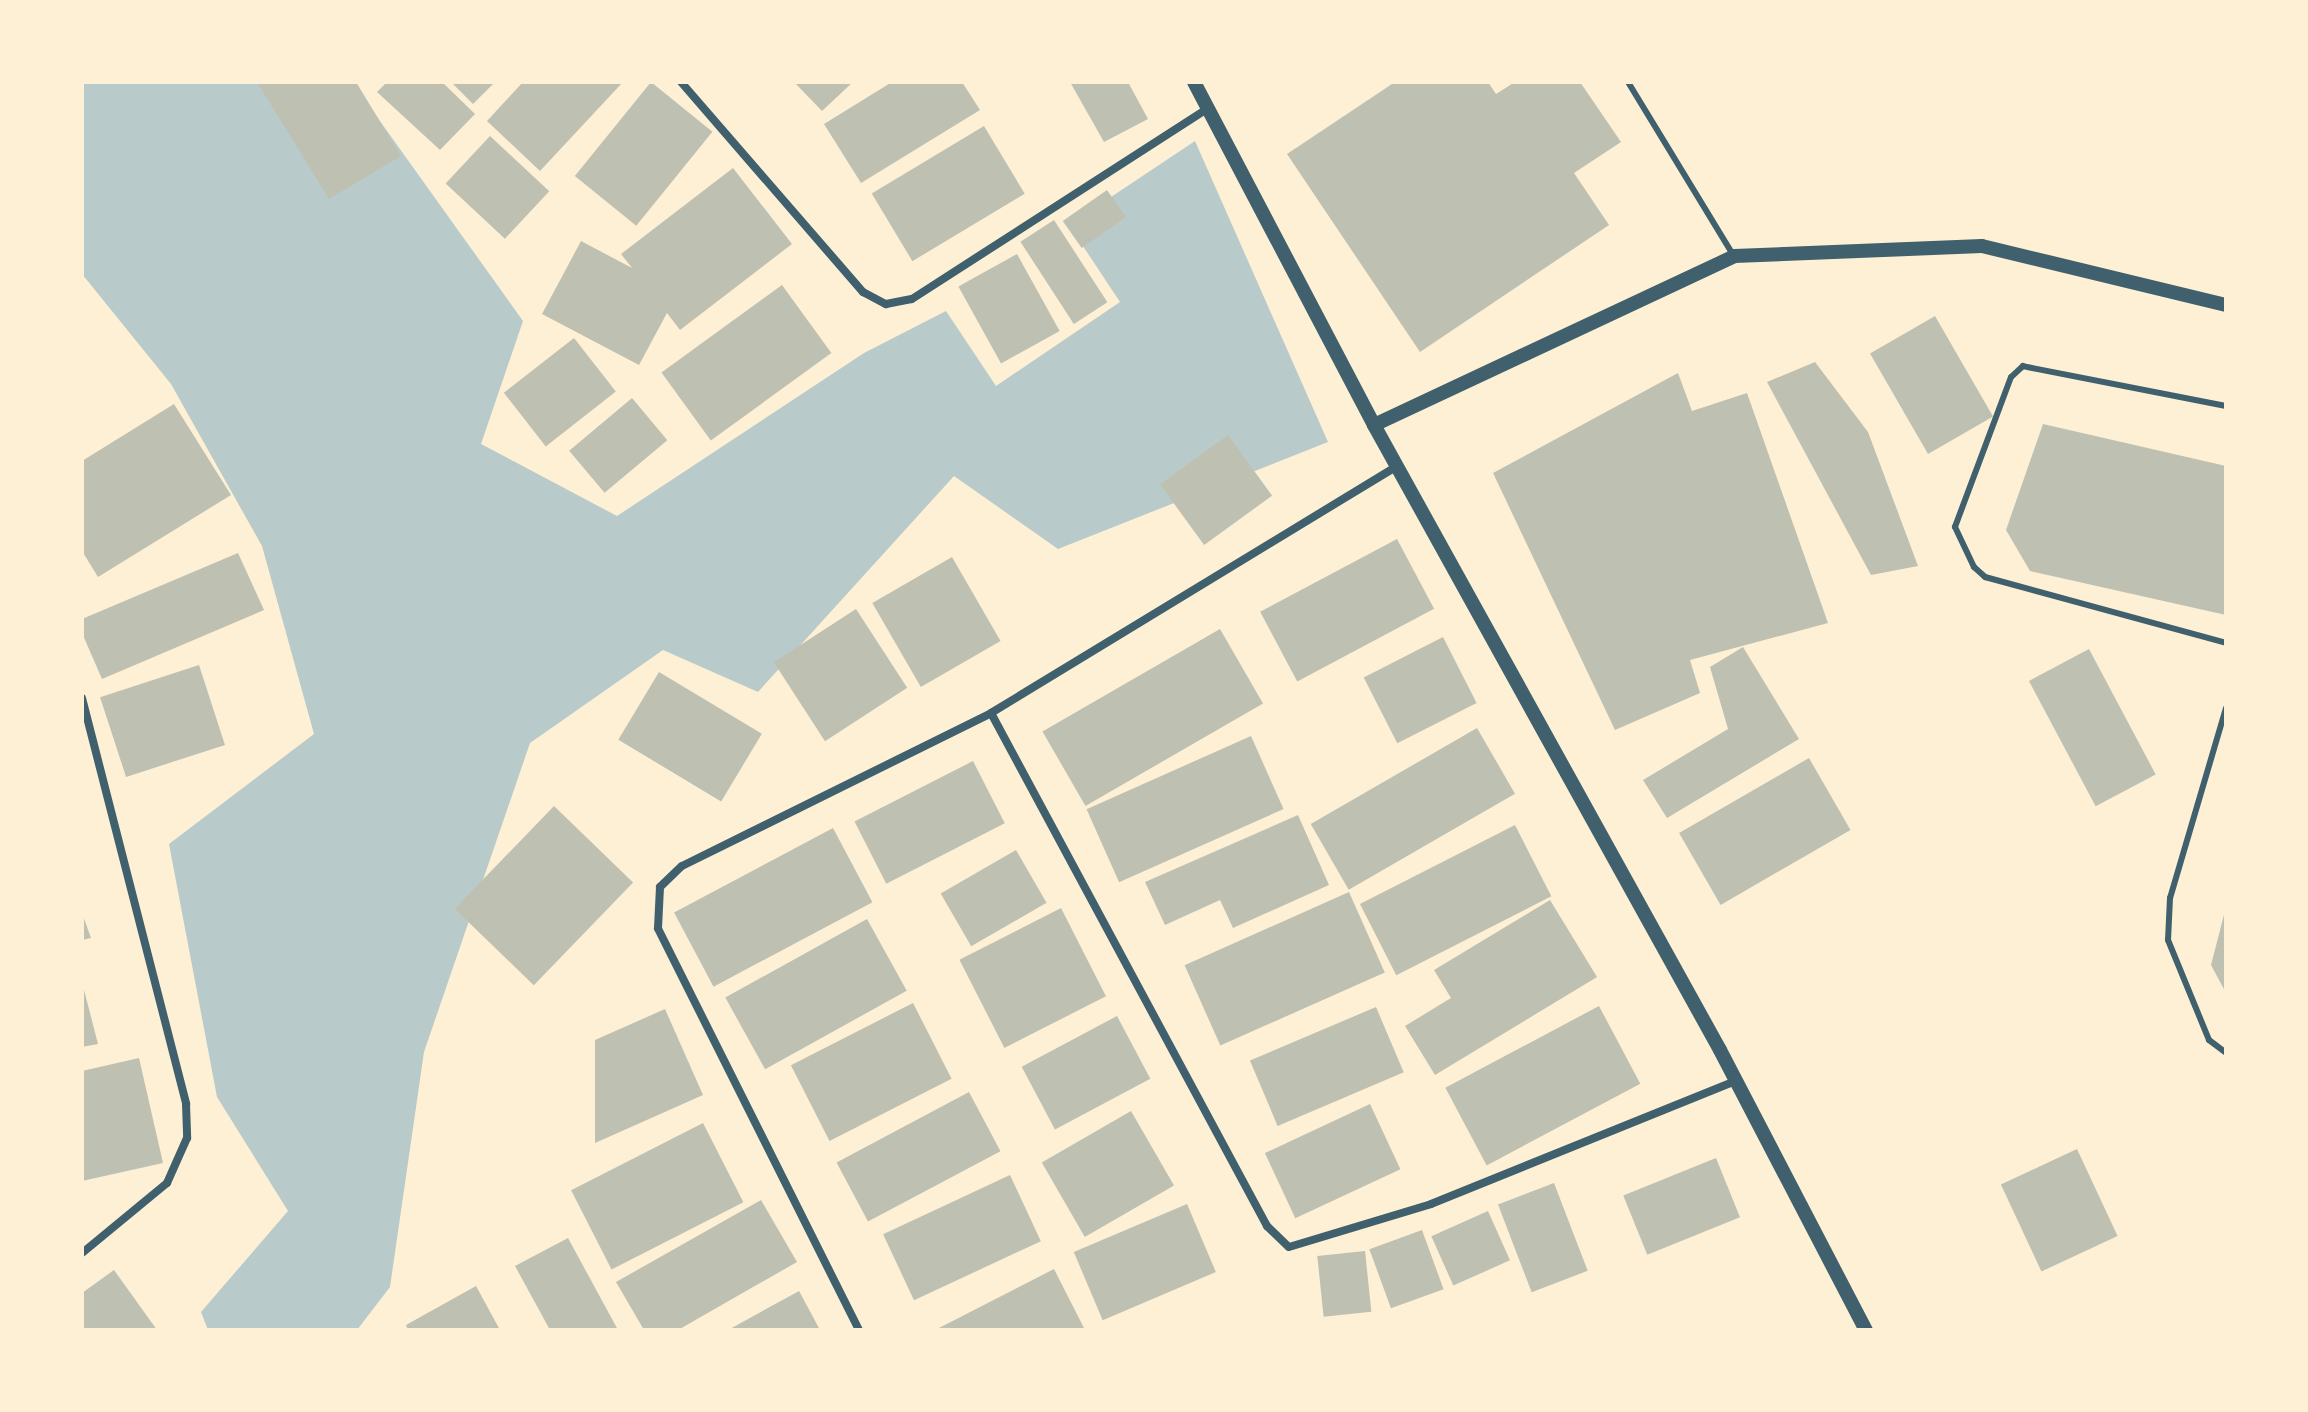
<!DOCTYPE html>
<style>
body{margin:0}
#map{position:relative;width:2308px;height:1412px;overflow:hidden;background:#fdf0d5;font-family:"Alegreya Sans",sans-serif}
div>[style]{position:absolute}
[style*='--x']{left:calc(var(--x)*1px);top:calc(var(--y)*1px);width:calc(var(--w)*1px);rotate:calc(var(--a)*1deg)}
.green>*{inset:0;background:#b9caca}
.building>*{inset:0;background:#bec0b2;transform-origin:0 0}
.service>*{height:6px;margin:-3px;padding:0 3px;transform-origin:3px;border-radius:3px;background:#3f606c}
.minor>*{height:8px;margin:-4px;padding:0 4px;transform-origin:4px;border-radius:4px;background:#3f606c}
.tertiary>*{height:14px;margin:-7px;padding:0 7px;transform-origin:7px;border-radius:7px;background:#3f606c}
span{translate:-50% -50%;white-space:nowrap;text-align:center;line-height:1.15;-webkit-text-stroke:6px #fdf0d5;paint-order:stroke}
.frame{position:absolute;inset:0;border:84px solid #fdf0d5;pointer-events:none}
</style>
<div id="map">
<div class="green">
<i style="clip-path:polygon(82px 82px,352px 82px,523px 321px,481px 444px,617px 516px,864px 353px,946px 311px,996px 386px,1120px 302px,1069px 225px,1195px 141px,1328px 442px,1058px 549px,954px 476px,758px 692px,663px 650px,530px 743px,424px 1052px,390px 1287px,357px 1330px,208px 1330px,201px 1312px,288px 1211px,217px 1097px,169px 844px,314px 734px,262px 546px,171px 384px,82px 274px)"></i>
</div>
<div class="building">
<i style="clip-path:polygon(257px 82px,356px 82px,401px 156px,329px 199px)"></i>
<i style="clip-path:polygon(387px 82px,442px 82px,475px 114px,440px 150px,377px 92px)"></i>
<i style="clip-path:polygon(451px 82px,495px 82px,473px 104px)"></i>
<i style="clip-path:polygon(523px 82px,623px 82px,540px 171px,487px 121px)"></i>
<i style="left:651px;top:82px;width:79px;height:121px;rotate:39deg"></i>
<i style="clip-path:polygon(794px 82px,853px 82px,822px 111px)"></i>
<i style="clip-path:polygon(892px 82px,962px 82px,980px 110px,861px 183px,824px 124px)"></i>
<i style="clip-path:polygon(1070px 82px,1128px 82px,1148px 119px,1104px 142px)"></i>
<i style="clip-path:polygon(1395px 82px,1488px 82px,1496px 94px,1515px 82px,1580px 82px,1621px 142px,1574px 173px,1609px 225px,1420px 352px,1287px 154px)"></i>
<i style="left:984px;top:126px;width:79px;height:131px;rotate:59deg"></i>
<i style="left:490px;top:136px;width:81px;height:65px;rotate:43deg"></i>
<i style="clip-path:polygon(733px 168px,792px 244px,680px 330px,667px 313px,639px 365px,542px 314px,581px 241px,632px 268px,621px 254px)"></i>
<i style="left:1107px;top:190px;width:33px;height:54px;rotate:55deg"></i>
<i style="left:1054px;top:220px;width:98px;height:40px;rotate:57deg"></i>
<i style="left:1017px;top:254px;width:88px;height:67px;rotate:61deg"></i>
<i style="left:782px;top:285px;width:84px;height:149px;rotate:54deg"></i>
<i style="left:1935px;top:316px;width:116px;height:75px;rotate:60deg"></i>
<i style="left:574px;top:338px;width:68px;height:89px;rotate:52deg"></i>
<i style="clip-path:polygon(1815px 362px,1868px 432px,1918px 566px,1871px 575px,1767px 382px)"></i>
<i style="clip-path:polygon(1678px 373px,1692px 411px,1747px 393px,1828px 623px,1690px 660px,1700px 693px,1615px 730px,1493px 473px)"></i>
<i style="left:632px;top:398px;width:55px;height:82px;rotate:50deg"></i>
<i style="clip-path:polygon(174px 404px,231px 495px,98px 577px,82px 551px,82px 461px)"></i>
<i style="clip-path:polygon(2043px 424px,2226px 466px,2226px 615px,2030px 571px,2006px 530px)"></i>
<i style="left:1228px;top:435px;width:75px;height:84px;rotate:54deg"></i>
<i style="left:1397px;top:539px;width:79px;height:155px;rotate:62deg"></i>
<i style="clip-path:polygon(238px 553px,264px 610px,102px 679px,82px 633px,82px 619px)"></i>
<i style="left:952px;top:557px;width:97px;height:92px;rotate:60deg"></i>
<i style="left:856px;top:609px;width:94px;height:98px;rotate:57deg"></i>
<i style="left:1220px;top:629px;width:86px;height:205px;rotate:60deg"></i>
<i style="left:1443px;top:637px;width:74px;height:89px;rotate:63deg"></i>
<i style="clip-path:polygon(1743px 647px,1799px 739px,1667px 818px,1643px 780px,1728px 729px,1710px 667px)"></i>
<i style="left:2089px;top:649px;width:142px;height:68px;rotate:62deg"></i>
<i style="left:199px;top:665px;width:84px;height:104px;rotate:72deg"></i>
<i style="left:659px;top:672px;width:120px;height:79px;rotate:31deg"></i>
<i style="left:1477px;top:728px;width:76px;height:192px;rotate:60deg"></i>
<i style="left:1251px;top:736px;width:80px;height:180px;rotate:66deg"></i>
<i style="left:1809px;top:758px;width:83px;height:150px;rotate:60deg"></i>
<i style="left:973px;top:761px;width:70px;height:133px;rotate:63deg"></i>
<i style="left:554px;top:806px;width:110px;height:143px;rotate:44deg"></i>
<i style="clip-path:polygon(1298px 815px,1329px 885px,1233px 928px,1220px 900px,1165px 925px,1145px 882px)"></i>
<i style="left:1515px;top:825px;width:80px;height:174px;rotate:63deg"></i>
<i style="left:833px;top:828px;width:84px;height:180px;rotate:62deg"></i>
<i style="left:1016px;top:850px;width:61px;height:87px;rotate:60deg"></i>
<i style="left:1349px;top:892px;width:88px;height:180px;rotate:66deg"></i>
<i style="clip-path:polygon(1550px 900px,1597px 977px,1435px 1075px,1405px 1026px,1451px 998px,1434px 970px)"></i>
<i style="left:1061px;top:908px;width:99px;height:114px;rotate:63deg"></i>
<i style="clip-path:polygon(2225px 911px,2226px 911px,2226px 993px,2211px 965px)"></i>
<i style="clip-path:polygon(82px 913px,91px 938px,82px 940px)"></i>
<i style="left:867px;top:919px;width:82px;height:162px;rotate:61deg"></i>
<i style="clip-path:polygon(82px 982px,98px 1044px,82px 1047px)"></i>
<i style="left:913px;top:1003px;width:85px;height:137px;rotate:63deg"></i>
<i style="left:1599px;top:1006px;width:88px;height:174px;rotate:62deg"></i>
<i style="left:1376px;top:1007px;width:71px;height:137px;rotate:67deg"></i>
<i style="clip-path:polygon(665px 1009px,703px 1095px,595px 1143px,595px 1040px)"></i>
<i style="left:1117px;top:1016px;width:71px;height:108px;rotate:62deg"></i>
<i style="clip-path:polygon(139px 1058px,163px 1163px,82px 1181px,82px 1071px)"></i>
<i style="left:969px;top:1092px;width:67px;height:150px;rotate:62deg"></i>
<i style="left:1370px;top:1104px;width:72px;height:116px;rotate:65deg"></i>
<i style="left:1131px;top:1111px;width:86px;height:103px;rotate:60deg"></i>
<i style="left:703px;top:1123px;width:89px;height:148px;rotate:63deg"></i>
<i style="left:2077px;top:1149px;width:96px;height:84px;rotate:65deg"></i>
<i style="left:1716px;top:1158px;width:64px;height:100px;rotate:68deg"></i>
<i style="left:1010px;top:1175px;width:73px;height:140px;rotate:65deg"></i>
<i style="left:1554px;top:1183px;width:94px;height:60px;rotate:69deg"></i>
<i style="clip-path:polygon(761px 1200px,797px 1262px,678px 1330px,644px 1330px,616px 1282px)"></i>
<i style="left:1187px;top:1204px;width:74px;height:123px;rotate:67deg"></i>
<i style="left:1488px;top:1211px;width:54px;height:62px;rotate:66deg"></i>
<i style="left:1422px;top:1230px;width:63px;height:56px;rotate:70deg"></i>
<i style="clip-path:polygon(568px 1238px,618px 1330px,550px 1330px,515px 1266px)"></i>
<i style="left:1365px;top:1251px;width:61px;height:48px;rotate:84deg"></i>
<i style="clip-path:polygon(1054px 1269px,1085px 1330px,940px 1330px,939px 1328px)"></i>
<i style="clip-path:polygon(114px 1270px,157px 1330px,82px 1330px,82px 1293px)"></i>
<i style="clip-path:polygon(476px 1286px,500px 1330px,408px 1330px,406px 1325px)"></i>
<i style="clip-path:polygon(799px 1291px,820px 1330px,728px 1330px)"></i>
</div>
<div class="service">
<i style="--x:1628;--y:82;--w:204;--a:58.7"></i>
<i style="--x:2226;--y:406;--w:207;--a:-168.9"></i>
<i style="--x:2023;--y:366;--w:16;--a:137"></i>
<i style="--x:2011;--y:377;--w:160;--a:110.5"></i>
<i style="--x:1955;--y:527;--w:44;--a:64.6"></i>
<i style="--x:1974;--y:567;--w:15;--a:42"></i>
<i style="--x:1985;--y:577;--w:250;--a:15.3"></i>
<i style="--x:2226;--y:708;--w:198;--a:106.4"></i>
<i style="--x:2170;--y:898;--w:42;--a:92.7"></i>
<i style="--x:2168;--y:940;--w:108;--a:67.7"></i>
<i style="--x:2209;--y:1040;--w:21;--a:37"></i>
</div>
<div class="minor">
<i style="--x:681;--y:82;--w:278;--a:49.1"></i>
<i style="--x:863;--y:292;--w:26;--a:28"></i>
<i style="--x:886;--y:304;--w:26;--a:-11"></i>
<i style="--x:912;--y:299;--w:352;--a:-32.8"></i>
<i style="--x:82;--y:698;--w:419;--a:75.6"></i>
<i style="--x:186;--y:1104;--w:34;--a:88"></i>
<i style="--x:187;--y:1138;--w:49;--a:114"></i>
<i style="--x:167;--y:1183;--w:110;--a:140.5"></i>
<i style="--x:991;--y:713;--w:583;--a:61.72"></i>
<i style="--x:1267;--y:1226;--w:30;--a:44"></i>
<i style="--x:1289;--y:1247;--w:148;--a:-16.8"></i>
<i style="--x:1431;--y:1204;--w:329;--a:-22"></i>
<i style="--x:859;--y:1330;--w:449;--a:-116.6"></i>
<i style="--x:658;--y:928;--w:41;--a:-87.2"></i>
<i style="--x:660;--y:887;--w:30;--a:-44"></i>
<i style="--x:682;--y:866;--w:345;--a:-26.3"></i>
<i style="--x:991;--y:713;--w:476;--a:-31.3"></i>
</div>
<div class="tertiary">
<i style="--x:1194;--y:82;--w:387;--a:62.3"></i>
<i style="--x:1374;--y:425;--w:714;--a:61.03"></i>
<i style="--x:1720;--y:1050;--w:316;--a:62.5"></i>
<i style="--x:1374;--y:425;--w:398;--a:-25.1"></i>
<i style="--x:1734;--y:256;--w:248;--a:-2.3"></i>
<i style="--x:1982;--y:246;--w:251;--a:13.6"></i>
</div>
<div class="frame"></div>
</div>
